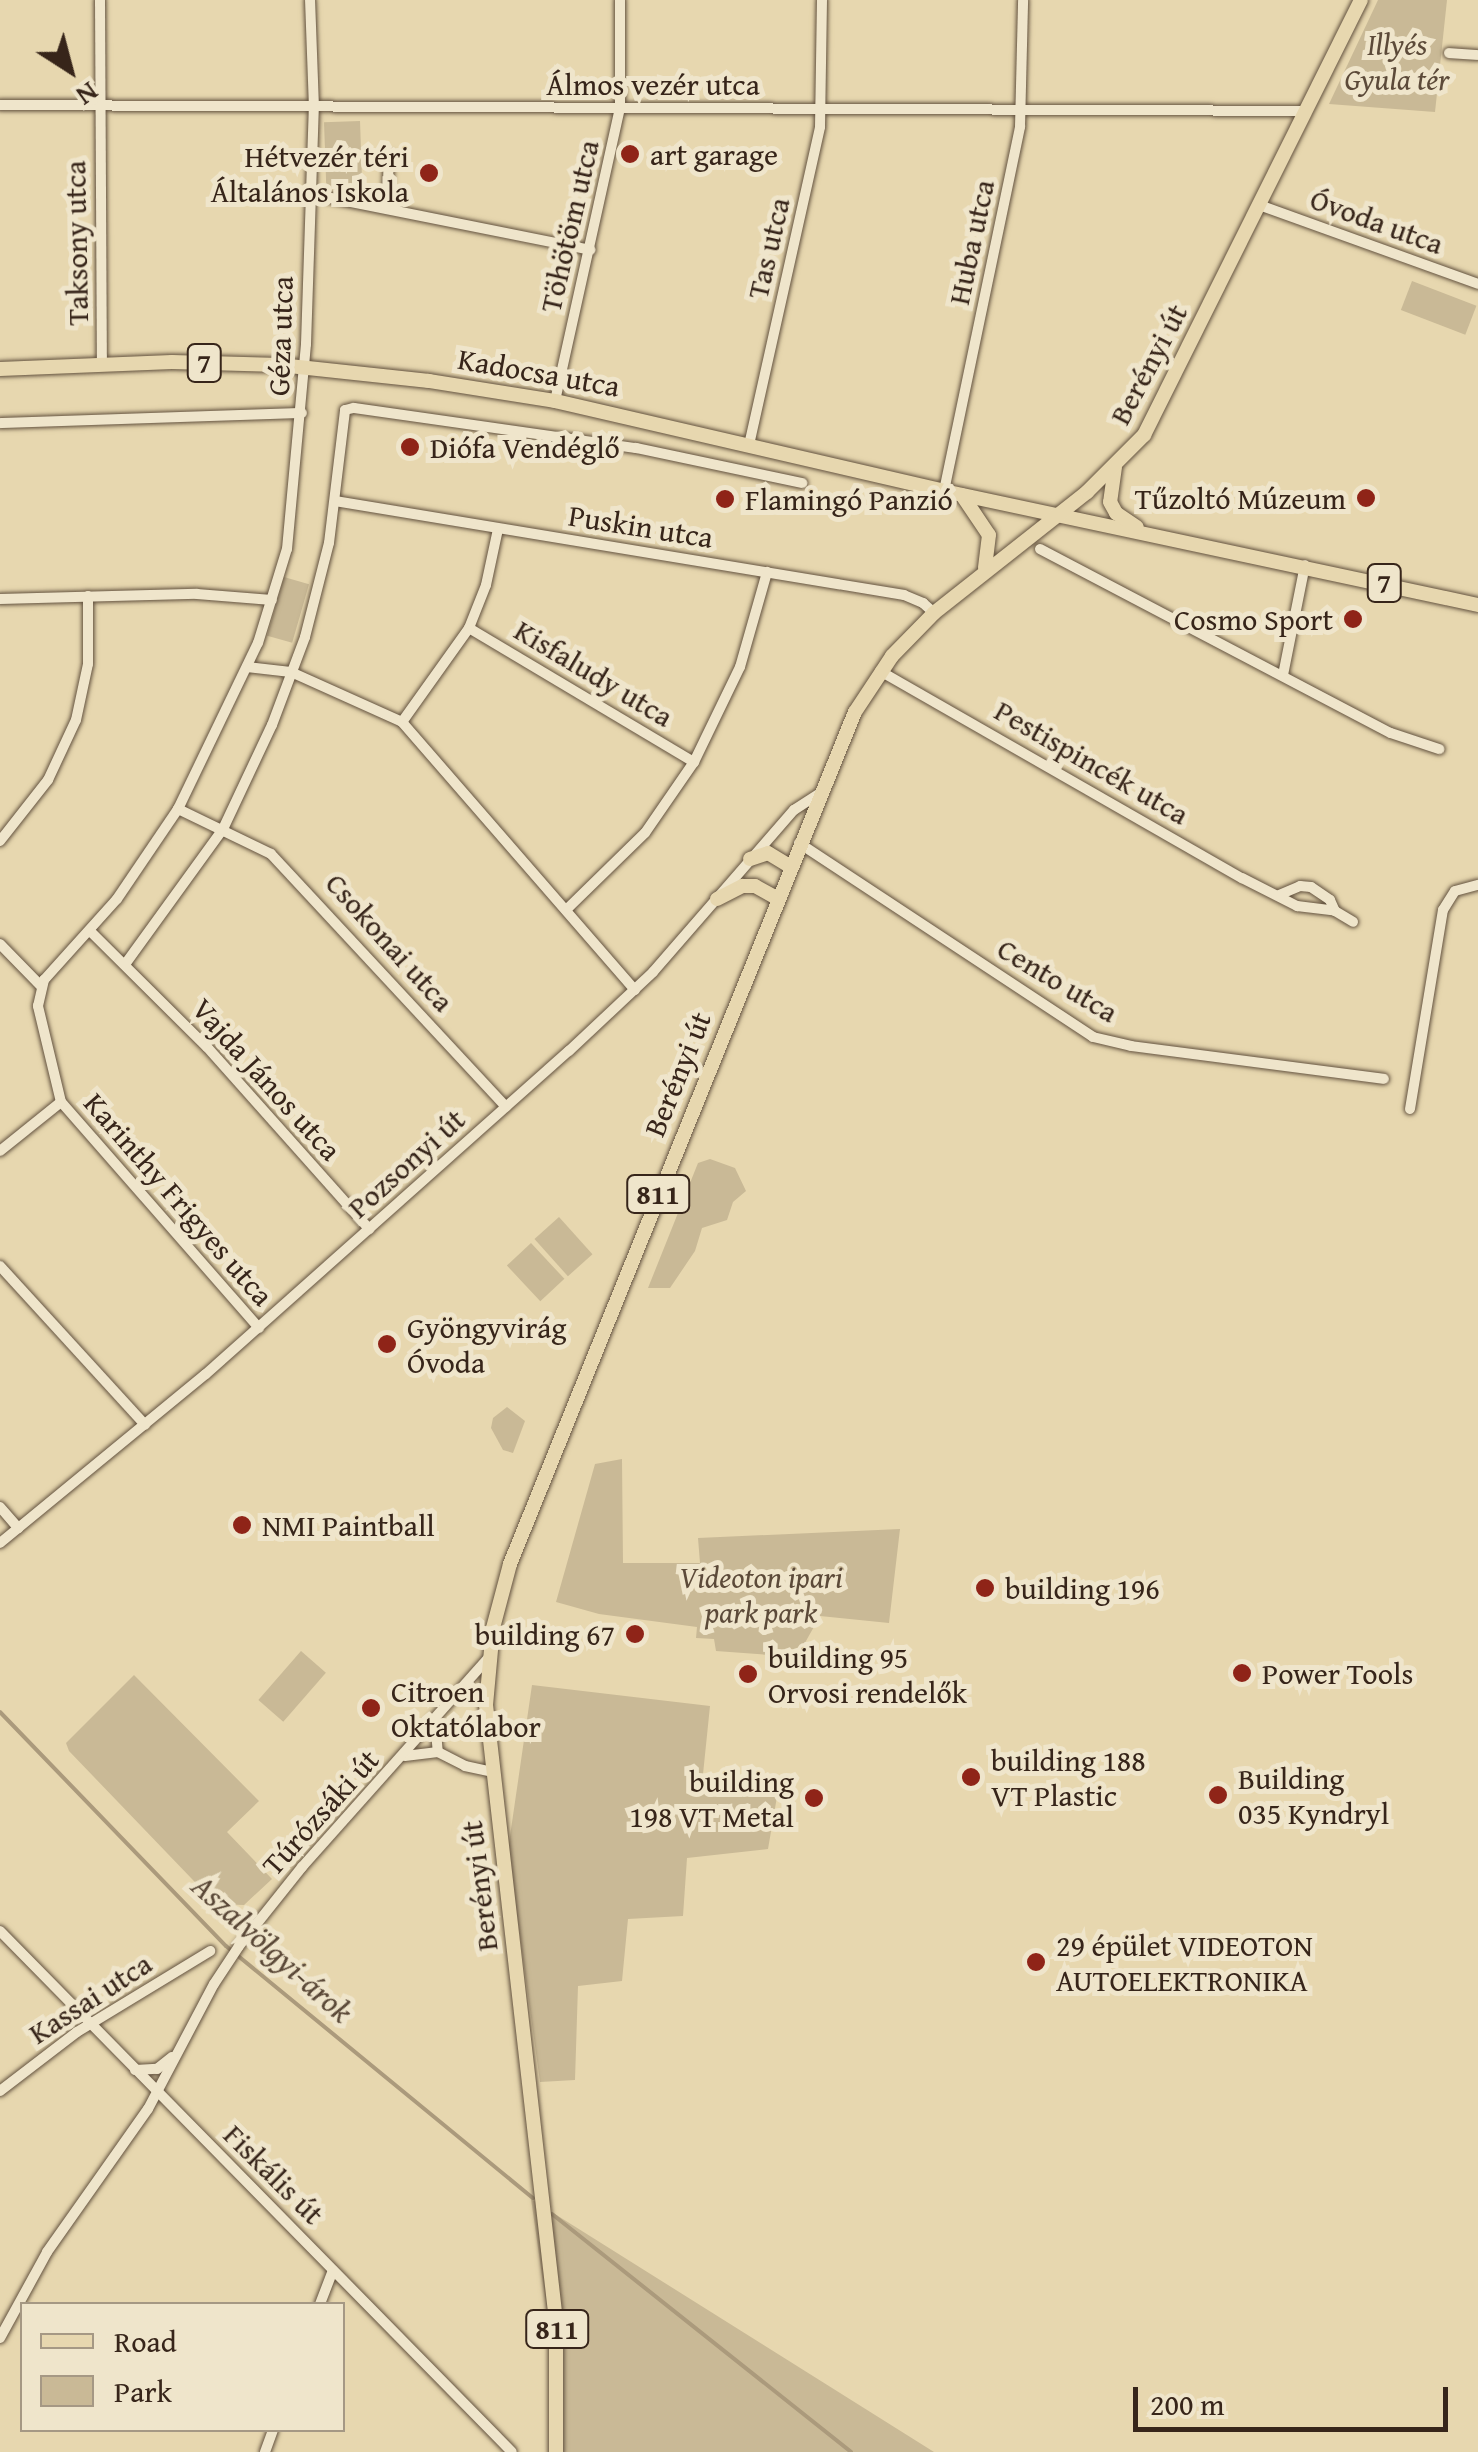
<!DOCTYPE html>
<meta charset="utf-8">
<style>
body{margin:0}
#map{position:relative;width:1478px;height:2452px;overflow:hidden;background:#e7d7af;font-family:"Gentium Book Plus",serif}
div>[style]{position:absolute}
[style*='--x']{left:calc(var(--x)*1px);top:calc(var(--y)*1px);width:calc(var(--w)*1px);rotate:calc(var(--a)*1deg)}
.green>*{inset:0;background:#c9b996;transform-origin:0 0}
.stream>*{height:4px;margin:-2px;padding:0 2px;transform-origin:2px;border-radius:2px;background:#ab9a7c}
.roads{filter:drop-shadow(0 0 2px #63523f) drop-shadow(0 0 2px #63523f)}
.minor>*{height:10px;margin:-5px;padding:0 5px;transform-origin:5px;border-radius:5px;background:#efe5cb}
.major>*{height:14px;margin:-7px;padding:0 7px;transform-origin:7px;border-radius:7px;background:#e7d7af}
.dots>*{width:28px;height:28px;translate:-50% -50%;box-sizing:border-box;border:5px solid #efe5cb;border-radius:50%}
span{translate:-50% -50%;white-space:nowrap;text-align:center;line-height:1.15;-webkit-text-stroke:10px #efe5cb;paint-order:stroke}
.shield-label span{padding:2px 8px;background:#efe5cb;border:2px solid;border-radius:8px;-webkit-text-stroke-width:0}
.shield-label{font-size:28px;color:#37251a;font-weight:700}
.park-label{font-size:30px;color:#5c4a39;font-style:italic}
.street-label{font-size:30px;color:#37251a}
.poi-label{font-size:30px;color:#37251a}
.left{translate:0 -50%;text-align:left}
.right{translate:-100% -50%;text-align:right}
.water-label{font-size:32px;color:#5a4837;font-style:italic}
.legend{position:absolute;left:20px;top:2302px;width:325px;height:130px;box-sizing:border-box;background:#efe5cb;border:2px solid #a59884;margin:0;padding:12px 18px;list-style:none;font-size:30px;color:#37251a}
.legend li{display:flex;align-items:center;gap:20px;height:50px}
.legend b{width:50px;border:2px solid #a59884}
.north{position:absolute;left:20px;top:20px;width:100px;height:100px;-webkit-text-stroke:8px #efe5cb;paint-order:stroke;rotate:144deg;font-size:28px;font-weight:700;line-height:40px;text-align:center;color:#37251a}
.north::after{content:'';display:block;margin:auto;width:35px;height:45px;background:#37251a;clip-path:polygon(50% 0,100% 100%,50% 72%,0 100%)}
.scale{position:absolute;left:1133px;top:2387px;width:315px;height:45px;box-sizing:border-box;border:5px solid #37251a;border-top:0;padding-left:12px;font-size:30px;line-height:35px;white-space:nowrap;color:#37251a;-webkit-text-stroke:8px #efe5cb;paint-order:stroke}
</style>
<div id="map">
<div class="green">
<i style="clip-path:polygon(1378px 0,1447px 0,1435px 112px,1329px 104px)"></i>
<i style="left:360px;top:121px;width:66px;height:36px;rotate:88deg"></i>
<i style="left:1412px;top:281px;width:69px;height:31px;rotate:21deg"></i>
<i style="left:284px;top:577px;width:26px;height:61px;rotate:16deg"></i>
<i style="clip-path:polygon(710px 1159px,735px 1168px,746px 1191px,733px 1202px,727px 1220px,702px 1228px,695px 1251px,670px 1288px,648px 1288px,698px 1163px)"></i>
<i style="left:559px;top:1217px;width:50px;height:33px;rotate:48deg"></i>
<i style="left:531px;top:1243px;width:49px;height:33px;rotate:47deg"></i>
<i style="clip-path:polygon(507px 1407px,525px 1421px,513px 1453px,503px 1450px,491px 1428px,493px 1418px)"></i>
<i style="clip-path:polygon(622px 1459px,623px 1563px,700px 1563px,698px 1538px,900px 1529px,889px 1623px,820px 1616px,797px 1657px,716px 1651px,714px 1639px,696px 1638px,697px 1627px,599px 1614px,556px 1602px,595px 1464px)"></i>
<i style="left:301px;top:1651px;width:33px;height:65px;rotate:41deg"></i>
<i style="clip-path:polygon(134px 1675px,259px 1801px,227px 1832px,272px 1879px,244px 1905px,216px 1904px,69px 1751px,66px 1743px)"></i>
<i style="clip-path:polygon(532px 1685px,710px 1706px,702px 1784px,779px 1785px,768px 1849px,687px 1858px,683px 1916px,628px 1919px,622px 1981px,578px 1986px,575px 2080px,540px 2082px,508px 1850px)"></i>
<i style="clip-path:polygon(531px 2199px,934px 2452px,558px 2452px,559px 2393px)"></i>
</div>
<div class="stream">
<i style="--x:0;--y:1712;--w:325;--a:46"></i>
<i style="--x:226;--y:1946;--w:397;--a:39.4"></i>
<i style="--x:552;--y:2214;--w:382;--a:38.5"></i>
</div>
<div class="roads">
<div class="minor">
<i style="--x:100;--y:0;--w:365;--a:89.7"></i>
<i style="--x:1449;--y:53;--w:29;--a:4"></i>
<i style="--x:0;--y:105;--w:1305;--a:0.26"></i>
<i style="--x:311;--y:194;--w:285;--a:11.3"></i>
<i style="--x:1259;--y:205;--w:233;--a:19.8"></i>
<i style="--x:387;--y:207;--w:51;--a:-87.8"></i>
<i style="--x:555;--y:401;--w:300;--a:-77.5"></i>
<i style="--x:620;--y:108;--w:108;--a:-90"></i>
<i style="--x:0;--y:423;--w:302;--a:-1.9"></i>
<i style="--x:749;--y:445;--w:326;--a:-77.4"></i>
<i style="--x:820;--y:127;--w:127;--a:-89.1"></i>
<i style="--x:944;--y:491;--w:372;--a:-78.2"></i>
<i style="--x:1020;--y:127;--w:127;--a:-88.6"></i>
<i style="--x:335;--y:501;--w:577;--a:9.38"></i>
<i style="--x:904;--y:595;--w:21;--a:23"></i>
<i style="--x:923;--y:603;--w:15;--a:42"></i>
<i style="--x:1040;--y:549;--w:396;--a:27.7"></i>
<i style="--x:1391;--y:733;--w:51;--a:18.4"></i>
<i style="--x:0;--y:599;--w:197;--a:-1.5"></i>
<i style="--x:197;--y:594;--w:75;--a:4.6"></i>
<i style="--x:469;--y:628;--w:262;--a:30.8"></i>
<i style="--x:247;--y:667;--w:44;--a:6.5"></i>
<i style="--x:291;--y:672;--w:122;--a:24.2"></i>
<i style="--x:402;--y:722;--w:355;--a:49"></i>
<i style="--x:880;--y:671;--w:417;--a:29.8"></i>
<i style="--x:1242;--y:878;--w:62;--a:27"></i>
<i style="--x:1297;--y:906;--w:38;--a:7"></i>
<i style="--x:1335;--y:911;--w:21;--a:31"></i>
<i style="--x:1283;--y:675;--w:112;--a:-78.7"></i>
<i style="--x:402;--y:722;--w:115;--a:-54.5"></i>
<i style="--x:469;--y:628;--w:46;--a:-68.4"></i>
<i style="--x:486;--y:585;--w:57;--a:-77.9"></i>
<i style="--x:178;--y:809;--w:103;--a:25.8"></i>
<i style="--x:271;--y:854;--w:345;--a:47.1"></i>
<i style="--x:0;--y:841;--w:78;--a:-51.8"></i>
<i style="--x:48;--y:780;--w:66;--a:-65"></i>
<i style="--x:76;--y:720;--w:57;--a:-77.9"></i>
<i style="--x:88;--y:664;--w:68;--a:-90"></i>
<i style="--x:799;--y:843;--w:352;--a:33.4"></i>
<i style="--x:1093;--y:1037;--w:39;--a:13"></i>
<i style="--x:1131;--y:1046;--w:255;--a:7.4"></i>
<i style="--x:1279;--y:895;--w:23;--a:-23"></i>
<i style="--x:1300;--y:886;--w:11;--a:5"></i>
<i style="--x:1311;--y:887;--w:23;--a:34"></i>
<i style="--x:1330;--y:900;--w:12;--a:66"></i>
<i style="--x:566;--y:910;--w:110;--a:-44.3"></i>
<i style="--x:645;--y:833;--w:86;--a:-55.4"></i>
<i style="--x:694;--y:762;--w:106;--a:-64.2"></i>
<i style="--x:740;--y:667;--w:99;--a:-74.1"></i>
<i style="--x:90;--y:931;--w:165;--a:44.8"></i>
<i style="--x:207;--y:1047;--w:244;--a:48.3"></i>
<i style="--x:0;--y:944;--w:59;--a:45.7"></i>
<i style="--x:126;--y:963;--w:165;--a:-54.1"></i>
<i style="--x:223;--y:829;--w:115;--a:-64.8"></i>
<i style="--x:272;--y:725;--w:94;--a:-69.4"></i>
<i style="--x:305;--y:637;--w:97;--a:-75.7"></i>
<i style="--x:329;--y:543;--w:134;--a:-83.1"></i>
<i style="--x:345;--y:410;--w:9;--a:-13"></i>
<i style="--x:354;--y:408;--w:285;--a:8.1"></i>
<i style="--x:636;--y:448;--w:170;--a:11.9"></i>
<i style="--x:1410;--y:1109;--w:202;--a:-80.6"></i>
<i style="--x:1443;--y:910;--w:22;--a:-58"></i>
<i style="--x:1455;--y:891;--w:24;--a:-15"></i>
<i style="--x:0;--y:1151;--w:78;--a:-38.8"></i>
<i style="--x:0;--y:1266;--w:215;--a:47.6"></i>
<i style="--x:259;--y:1328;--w:300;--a:-131.2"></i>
<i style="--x:61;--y:1102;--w:99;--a:-103.5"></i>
<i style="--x:38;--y:1006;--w:27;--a:-77"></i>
<i style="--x:44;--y:980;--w:109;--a:-48"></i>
<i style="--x:117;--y:899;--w:109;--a:-55.9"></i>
<i style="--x:178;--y:809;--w:184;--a:-64.3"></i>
<i style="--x:258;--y:643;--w:98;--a:-72.9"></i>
<i style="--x:287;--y:549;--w:206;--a:-84.7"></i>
<i style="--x:306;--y:344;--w:236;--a:-88.1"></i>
<i style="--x:314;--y:108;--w:108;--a:-92.1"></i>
<i style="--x:0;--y:1507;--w:28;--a:49"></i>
<i style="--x:0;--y:1543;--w:266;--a:-39.4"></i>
<i style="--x:206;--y:1374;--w:486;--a:-41.7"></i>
<i style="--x:569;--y:1051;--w:115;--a:-43.2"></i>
<i style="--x:653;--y:972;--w:215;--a:-49"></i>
<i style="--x:794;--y:810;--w:30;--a:-33"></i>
<i style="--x:435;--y:1720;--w:32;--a:85"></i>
<i style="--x:405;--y:1756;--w:33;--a:-7"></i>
<i style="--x:438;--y:1752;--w:30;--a:27"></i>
<i style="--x:465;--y:1766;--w:29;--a:12"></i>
<i style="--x:0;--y:1931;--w:730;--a:45.5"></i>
<i style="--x:135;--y:2070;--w:22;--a:-3"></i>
<i style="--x:157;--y:2069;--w:19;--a:-39"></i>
<i style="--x:0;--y:2091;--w:97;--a:-37.5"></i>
<i style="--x:77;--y:2032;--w:156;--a:-31.3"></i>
<i style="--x:320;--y:2304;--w:36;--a:-69"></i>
<i style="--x:0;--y:2338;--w:98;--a:-61.3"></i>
<i style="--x:47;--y:2252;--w:175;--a:-54.8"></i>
<i style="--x:148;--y:2109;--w:141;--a:-62.2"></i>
<i style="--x:214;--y:1984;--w:45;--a:-56.7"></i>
<i style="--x:239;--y:1946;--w:101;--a:-51.4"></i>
<i style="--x:302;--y:1867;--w:281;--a:-48.3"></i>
<i style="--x:265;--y:2452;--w:23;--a:-70"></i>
</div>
<div class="major">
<i style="--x:0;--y:369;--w:172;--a:-2.3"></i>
<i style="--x:172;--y:362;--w:108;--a:1.6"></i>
<i style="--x:280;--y:365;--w:150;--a:6.1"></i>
<i style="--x:429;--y:381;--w:128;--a:9"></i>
<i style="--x:555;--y:401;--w:399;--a:13"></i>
<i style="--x:944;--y:491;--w:546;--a:12.05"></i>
<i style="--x:1115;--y:467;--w:35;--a:98"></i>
<i style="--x:1110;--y:502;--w:13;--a:61"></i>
<i style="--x:1116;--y:513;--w:25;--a:34"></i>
<i style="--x:962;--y:495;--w:48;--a:56"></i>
<i style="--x:989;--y:535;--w:33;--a:97"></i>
<i style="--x:750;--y:859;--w:19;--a:-18"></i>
<i style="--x:768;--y:853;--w:26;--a:31"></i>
<i style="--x:717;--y:899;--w:29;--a:-27"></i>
<i style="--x:743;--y:886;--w:12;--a:0"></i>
<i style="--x:755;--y:886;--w:25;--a:29"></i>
<i style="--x:556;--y:2452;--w:131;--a:-90"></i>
<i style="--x:556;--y:2321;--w:620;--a:-96.48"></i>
<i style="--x:486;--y:1705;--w:77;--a:-84.8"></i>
<i style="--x:493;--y:1628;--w:66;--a:-75.1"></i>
<i style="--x:510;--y:1564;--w:919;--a:-67.96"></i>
<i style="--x:855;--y:712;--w:67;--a:-56.5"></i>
<i style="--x:892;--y:656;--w:60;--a:-45.7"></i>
<i style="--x:934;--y:613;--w:195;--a:-38.3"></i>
<i style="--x:1087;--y:492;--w:81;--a:-45"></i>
<i style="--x:1144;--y:435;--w:486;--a:-63.5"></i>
</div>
</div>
<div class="dots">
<i style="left:630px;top:154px;background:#8f2418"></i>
<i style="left:429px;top:173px;background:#8f2418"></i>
<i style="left:410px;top:447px;background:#8f2418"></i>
<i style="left:1366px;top:498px;background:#8f2418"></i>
<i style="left:725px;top:499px;background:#8f2418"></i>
<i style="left:1353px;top:619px;background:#8f2418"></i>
<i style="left:387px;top:1344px;background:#8f2418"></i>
<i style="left:242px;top:1525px;background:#8f2418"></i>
<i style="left:985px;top:1588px;background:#8f2418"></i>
<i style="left:635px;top:1634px;background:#8f2418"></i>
<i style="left:1242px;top:1673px;background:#8f2418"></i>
<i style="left:748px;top:1674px;background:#8f2418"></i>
<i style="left:371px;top:1708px;background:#8f2418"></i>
<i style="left:971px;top:1777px;background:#8f2418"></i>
<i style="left:1218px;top:1795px;background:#8f2418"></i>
<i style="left:814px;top:1798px;background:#8f2418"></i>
<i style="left:1036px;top:1962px;background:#8f2418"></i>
</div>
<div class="shield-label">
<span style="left:204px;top:363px">7</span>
<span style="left:1384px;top:583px">7</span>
<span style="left:658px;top:1194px">811</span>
<span style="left:557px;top:2329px">811</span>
</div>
<div class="park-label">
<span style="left:1397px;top:61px">Illyés<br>Gyula tér</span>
<span style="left:761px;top:1594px">Videoton ipari<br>park park</span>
</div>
<div class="street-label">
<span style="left:653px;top:84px">Álmos vezér utca</span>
<span style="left:1377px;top:221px;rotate:20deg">Óvoda utca</span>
<span style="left:569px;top:226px;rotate:-77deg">Töhötöm utca</span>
<span style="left:971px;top:242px;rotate:-78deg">Huba utca</span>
<span style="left:76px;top:243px;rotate:-91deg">Taksony utca</span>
<span style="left:768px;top:248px;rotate:-77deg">Tas utca</span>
<span style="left:280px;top:336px;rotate:-88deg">Géza utca</span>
<span style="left:1148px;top:364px;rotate:-62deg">Berényi út</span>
<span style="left:539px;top:372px;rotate:10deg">Kadocsa utca</span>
<span style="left:641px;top:526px;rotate:9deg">Puskin utca</span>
<span style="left:594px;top:673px;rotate:31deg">Kisfaludy utca</span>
<span style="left:1092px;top:762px;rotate:30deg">Pestispincék utca</span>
<span style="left:390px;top:942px;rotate:48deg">Csokonai utca</span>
<span style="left:1058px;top:980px;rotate:31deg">Cento utca</span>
<span style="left:677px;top:1074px;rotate:-68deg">Berényi út</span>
<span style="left:267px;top:1079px;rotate:48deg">Vajda János utca</span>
<span style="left:406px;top:1163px;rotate:-42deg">Pozsonyi út</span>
<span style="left:179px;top:1199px;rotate:49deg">Karinthy Frigyes utca</span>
<span style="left:320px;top:1812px;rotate:-48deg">Túrózsáki út</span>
<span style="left:479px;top:1886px;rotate:-97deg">Berényi út</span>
<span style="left:90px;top:1998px;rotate:-33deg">Kassai utca</span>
<span style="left:274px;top:2174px;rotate:45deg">Fiskális út</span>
</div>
<div class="poi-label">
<span class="left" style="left:650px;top:154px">art garage</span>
<span class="right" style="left:409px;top:173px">Hétvezér téri<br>Általános Iskola</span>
<span class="left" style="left:430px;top:447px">Diófa Vendéglő</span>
<span class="right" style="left:1346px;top:498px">Tűzoltó Múzeum</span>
<span class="left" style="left:745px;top:499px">Flamingó Panzió</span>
<span class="right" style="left:1333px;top:619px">Cosmo Sport</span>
<span class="left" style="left:407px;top:1344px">Gyöngyvirág<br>Óvoda</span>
<span class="left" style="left:262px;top:1525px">NMI Paintball</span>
<span class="left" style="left:1005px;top:1588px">building 196</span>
<span class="right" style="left:615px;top:1634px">building 67</span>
<span class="left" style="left:768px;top:1674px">building 95<br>Orvosi rendelők</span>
<span class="left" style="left:1262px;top:1673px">Power Tools</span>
<span class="left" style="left:391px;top:1708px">Citroen<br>Oktatólabor</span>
<span class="left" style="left:991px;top:1777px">building 188<br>VT Plastic</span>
<span class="left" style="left:1238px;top:1795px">Building<br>035 Kyndryl</span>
<span class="right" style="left:794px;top:1798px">building<br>198 VT Metal</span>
<span class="left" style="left:1056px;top:1962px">29 épület VIDEOTON<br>AUTOELEKTRONIKA</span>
</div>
<div class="water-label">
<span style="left:272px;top:1949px;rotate:42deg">Aszalvölgyi-árok</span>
</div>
<ul class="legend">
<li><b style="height:12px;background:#e7d7af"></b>Road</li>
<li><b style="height:28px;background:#c9b996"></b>Park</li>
</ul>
<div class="north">N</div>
<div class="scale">200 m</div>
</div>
